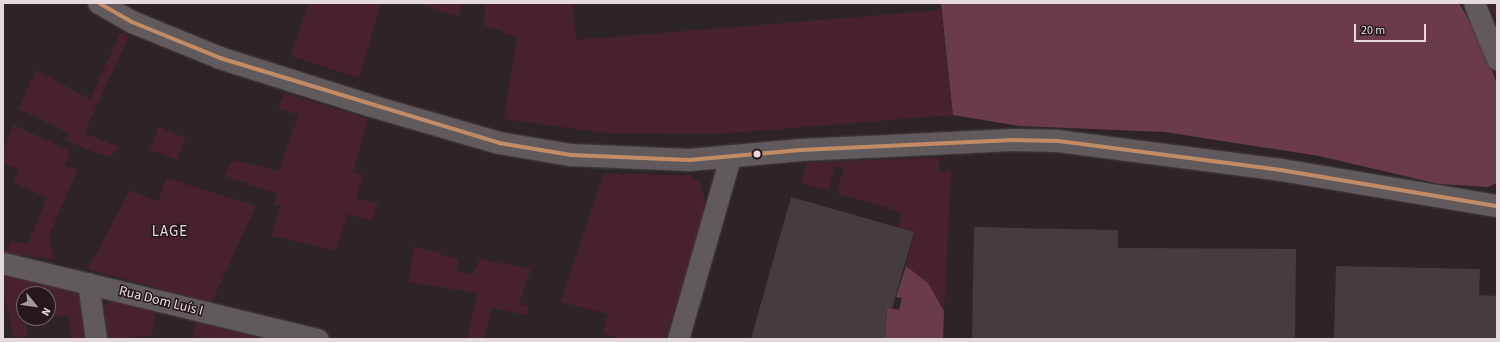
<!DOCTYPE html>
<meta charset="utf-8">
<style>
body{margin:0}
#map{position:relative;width:1500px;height:342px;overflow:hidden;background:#2e2427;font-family:"Source Sans 3",sans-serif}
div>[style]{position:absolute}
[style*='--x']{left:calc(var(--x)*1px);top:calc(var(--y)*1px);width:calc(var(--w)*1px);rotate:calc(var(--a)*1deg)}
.green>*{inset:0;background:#482130;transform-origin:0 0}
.forest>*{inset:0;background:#6b3b4b}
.building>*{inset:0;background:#443c3e}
.roads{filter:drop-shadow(0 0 1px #463f41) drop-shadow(0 0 1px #463f41)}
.street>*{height:21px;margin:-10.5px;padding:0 10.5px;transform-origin:10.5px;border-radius:10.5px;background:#605a5c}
.secondary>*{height:22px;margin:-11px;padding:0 11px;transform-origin:11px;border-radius:11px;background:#605a5c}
.bus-1>*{height:4px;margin:-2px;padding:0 2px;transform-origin:2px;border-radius:2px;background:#c18c65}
.dots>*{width:11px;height:11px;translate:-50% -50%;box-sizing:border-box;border:2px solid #26181c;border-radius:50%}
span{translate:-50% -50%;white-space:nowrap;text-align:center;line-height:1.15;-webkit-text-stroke:3px #26181c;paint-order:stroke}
.street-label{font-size:14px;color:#e4d9dc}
.neighbourhood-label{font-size:15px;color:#e4d9dc;letter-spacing:1px}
.frame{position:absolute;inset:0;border:4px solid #e4d9dc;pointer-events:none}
.north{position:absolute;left:16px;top:286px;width:40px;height:40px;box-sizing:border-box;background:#26181c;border:1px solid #726569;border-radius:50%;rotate:119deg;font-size:11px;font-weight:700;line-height:16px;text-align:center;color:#e4d9dc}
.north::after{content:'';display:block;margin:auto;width:14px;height:18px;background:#a49a9d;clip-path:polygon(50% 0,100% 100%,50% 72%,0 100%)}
.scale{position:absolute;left:1354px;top:24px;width:72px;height:18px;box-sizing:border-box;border:2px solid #e4d9dc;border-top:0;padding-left:5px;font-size:12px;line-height:14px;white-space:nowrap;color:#e4d9dc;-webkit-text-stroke:3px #26181c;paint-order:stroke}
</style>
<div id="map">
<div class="green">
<i style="clip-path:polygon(308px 3px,381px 3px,359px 78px,291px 56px)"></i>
<i style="clip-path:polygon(418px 3px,462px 3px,459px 17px)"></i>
<i style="clip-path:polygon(485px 3px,573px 3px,576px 40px,941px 10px,953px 115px,717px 134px,606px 133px,504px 119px,517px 37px,484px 25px)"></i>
<i style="clip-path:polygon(1489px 3px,1497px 3px,1497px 19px)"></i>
<i style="clip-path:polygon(121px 32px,129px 36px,84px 133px,118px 147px,112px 156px,94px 152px,65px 140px,69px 133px,19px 109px,35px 70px,90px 99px)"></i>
<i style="clip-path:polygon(285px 93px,368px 119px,353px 172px,363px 175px,356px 198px,378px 204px,372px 221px,348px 214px,335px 250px,271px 236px,281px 206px,274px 205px,277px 194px,225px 176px,232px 160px,278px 171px,299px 115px,278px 108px)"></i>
<i style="clip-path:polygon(14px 125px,70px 151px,64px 166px,78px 169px,49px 235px,53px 259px,3px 253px,12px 241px,28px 244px,47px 198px,13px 182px,19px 169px,3px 164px,3px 150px)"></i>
<i style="left:159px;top:127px;width:29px;height:24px;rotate:22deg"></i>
<i style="clip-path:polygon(939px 158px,939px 172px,951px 171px,944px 311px,928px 283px,906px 266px,914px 232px,898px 227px,901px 212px,837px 193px,844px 167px,835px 167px,828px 190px,801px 183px,807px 162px)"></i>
<i style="clip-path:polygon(604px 174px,690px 175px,701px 184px,706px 206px,666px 339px,622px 339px,603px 333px,608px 314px,560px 302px)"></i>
<i style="clip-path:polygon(166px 178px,256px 206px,211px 303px,88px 269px,130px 190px,158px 202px)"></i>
<i style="clip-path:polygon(414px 246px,459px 260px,456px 271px,473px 274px,480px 259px,531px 269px,519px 304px,529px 306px,527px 315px,492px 308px,484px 339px,467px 339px,478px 293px,409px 282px)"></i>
<i style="clip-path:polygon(3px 275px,16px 276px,76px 292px,80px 301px,86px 339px,71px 339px,68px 314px,48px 318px,48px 294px,24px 294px,24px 318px,46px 318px,26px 322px,28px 335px,14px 339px,3px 290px)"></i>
<i style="clip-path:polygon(115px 300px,155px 311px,152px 336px,105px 339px,105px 305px)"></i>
<i style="clip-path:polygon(196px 321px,266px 339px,199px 339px,193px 335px)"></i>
</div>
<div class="forest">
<i style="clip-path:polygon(941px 3px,1459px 3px,1478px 35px,1497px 84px,1497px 183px,1488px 187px,1439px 184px,1319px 156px,1165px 132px,1019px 126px,953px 115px)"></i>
<i style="clip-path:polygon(906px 266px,928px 283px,944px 311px,943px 339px,885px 339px,887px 307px,899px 310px,902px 298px,896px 297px)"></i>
</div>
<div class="building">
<i style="clip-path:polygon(791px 197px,914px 232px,892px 308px,887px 307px,885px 339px,751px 339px)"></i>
<i style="clip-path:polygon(974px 227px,1118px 230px,1118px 248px,1296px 249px,1295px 339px,972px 339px)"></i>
<i style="clip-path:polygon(1336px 266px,1480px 269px,1479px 295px,1497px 296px,1497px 339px,1334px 339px)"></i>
</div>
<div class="roads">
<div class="street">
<i style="--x:1474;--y:3;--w:61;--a:67.7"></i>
<i style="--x:3;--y:263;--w:324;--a:13.6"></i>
<i style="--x:88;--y:283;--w:57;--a:81.9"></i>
<i style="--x:678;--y:339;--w:188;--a:-74"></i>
</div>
<div class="secondary">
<i style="--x:99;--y:3;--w:38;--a:30"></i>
<i style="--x:132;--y:22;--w:95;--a:22.2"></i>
<i style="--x:220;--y:58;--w:158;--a:17.6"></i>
<i style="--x:371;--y:106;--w:133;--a:16.1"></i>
<i style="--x:499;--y:143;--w:73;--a:9.5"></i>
<i style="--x:571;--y:155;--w:118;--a:2.4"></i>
<i style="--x:689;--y:160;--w:112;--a:-5.1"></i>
<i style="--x:801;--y:150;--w:212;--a:-2.7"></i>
<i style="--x:1013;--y:140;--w:45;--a:1.3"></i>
<i style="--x:1058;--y:141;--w:225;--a:7.4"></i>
<i style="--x:1281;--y:170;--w:219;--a:9.5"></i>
</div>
</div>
<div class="bus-1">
<i style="--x:99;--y:3;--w:38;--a:30"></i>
<i style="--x:132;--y:22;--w:95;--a:22.2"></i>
<i style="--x:220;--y:58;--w:292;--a:16.9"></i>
<i style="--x:499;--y:143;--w:73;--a:9.5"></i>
<i style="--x:571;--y:155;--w:118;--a:2.4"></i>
<i style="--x:689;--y:160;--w:112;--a:-5.1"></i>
<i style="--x:801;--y:150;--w:212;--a:-2.7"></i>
<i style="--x:1013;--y:140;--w:45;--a:1.3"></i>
<i style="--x:1058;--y:141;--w:225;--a:7.4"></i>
<i style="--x:1281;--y:170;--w:219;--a:9.5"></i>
</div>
<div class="dots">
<i style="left:757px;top:154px;background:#e4d9dc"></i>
</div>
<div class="street-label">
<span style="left:161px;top:301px;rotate:14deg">Rua Dom Luís I</span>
</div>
<div class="neighbourhood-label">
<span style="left:170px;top:232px">LAGE</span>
</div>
<div class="frame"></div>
<div class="north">N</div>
<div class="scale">20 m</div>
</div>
